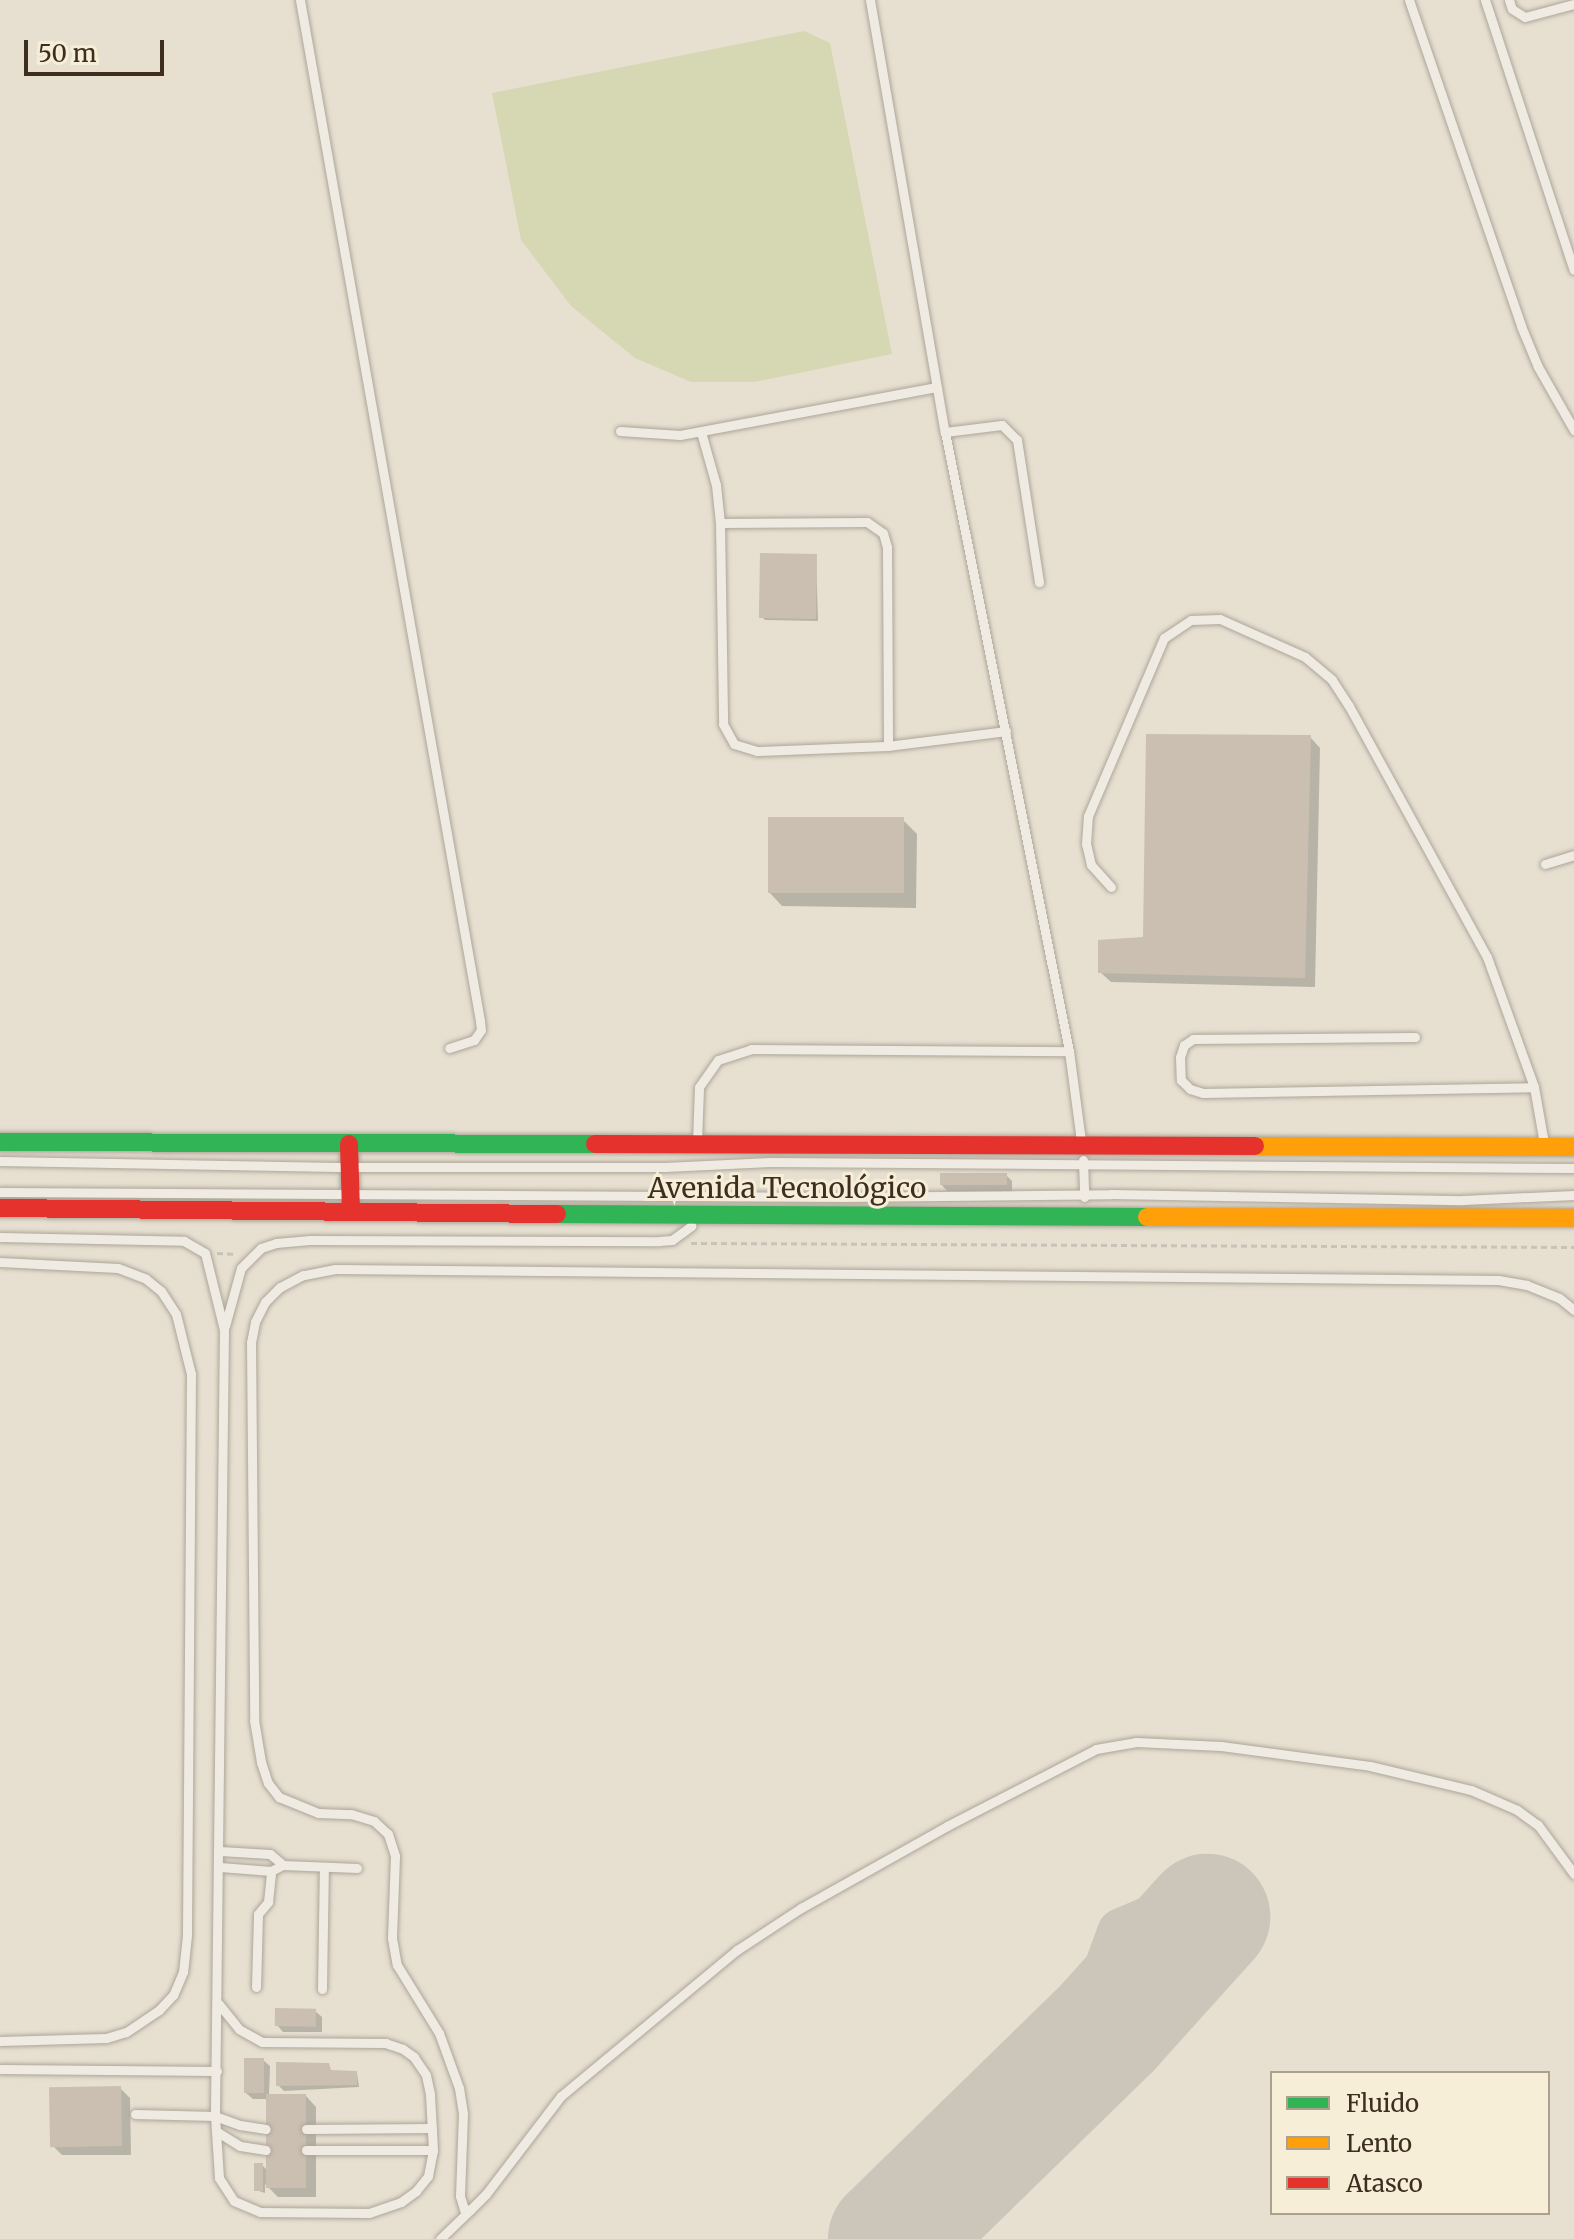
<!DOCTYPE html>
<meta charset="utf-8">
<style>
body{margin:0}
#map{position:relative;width:1574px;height:2239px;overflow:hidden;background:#e7e0d1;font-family:Merriweather,serif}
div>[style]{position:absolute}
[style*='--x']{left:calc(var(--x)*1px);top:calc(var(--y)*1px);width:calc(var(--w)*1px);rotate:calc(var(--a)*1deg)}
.green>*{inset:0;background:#d6d7b3}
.shadow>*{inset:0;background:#0003}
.taxiway>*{height:50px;margin:-25px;padding:0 25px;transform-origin:25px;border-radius:25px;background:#cbc5ba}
.runway>*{height:126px;margin:-63px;padding:0 63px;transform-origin:63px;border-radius:63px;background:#cbc5ba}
.building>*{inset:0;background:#cbbfb2;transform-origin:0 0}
.path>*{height:3px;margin-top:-1.5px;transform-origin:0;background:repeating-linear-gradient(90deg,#c8c2b9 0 6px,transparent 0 10px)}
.roads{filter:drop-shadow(0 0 2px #ada599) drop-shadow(0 0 2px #ada599)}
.lane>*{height:9px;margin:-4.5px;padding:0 4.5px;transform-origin:4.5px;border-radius:4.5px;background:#efebe3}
.fast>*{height:18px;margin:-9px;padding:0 9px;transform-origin:9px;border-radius:9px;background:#30b455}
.slow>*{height:18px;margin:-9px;padding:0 9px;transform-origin:9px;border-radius:9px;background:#ff9f0a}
.jam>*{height:18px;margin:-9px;padding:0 9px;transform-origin:9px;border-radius:9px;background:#e5322d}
span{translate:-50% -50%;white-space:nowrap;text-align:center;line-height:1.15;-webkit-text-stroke:6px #f7eed8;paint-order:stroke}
.street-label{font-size:28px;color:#3d2e20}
.legend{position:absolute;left:1270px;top:2071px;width:280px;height:144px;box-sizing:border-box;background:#f7eed8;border:2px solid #ada18e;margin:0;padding:10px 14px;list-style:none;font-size:24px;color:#3d2e20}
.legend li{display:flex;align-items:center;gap:16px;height:40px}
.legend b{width:40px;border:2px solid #ada18e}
.scale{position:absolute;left:24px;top:40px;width:140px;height:36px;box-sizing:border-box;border:4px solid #3d2e20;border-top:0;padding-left:10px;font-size:24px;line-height:28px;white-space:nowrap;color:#3d2e20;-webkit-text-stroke:6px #f7eed8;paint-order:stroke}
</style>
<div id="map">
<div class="green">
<i style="clip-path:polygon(804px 31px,830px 43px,892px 354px,754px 382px,691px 382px,635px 358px,571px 306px,521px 240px,492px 93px)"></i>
</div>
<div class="shadow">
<i style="clip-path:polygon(816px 556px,818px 621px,765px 620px,762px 617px)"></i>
<i style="clip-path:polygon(1310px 737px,1320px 748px,1315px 987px,1111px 982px,1100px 972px,1145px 939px)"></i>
<i style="clip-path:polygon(903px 820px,917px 834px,916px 908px,782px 906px,769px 892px)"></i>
<i style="clip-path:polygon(1006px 1175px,1012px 1181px,1012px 1192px,947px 1191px,941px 1184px)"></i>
<i style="clip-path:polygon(315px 2011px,322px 2017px,322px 2032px,283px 2032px,277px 2025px)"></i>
<i style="clip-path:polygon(263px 2060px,270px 2066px,269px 2096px,306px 2096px,316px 2107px,316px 2197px,278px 2197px,265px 2184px,265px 2193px,256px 2190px,262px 2165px,268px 2171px,268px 2099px,253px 2099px,246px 2093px)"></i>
<i style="clip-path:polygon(328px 2065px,332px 2072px,357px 2073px,359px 2087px,284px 2091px,278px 2085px)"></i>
<i style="clip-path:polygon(120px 2088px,130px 2098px,131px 2155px,62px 2155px,52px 2145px)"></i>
</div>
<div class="taxiway">
<i style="--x:1076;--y:2058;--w:133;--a:-69.8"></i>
<i style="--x:1122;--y:1933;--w:30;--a:-23"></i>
<i style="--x:1150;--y:1921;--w:31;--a:19"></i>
<i style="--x:1179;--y:1931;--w:31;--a:58"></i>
<i style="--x:1195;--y:1957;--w:20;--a:90"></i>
<i style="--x:1195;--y:1977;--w:20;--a:117"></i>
<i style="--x:1186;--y:1995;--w:20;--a:143"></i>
<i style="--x:1170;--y:2007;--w:64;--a:162.7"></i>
</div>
<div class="runway">
<i style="--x:891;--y:2239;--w:305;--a:-44.3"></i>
<i style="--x:1109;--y:2026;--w:147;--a:-48"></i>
</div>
<div class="building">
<i style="left:760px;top:553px;width:57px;height:65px;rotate:1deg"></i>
<i style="clip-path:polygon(1146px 734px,1311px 735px,1305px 978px,1098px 973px,1098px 940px,1143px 937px)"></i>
<i style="left:768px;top:817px;width:136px;height:76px"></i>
<i style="left:940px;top:1173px;width:67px;height:12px"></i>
<i style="left:275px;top:2008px;width:41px;height:18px;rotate:1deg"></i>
<i style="left:244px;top:2058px;width:20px;height:35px"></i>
<i style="clip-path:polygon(276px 2062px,329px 2063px,331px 2070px,357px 2071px,357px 2085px,276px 2086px)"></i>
<i style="left:121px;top:2086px;width:60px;height:72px;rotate:89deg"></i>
<i style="left:266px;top:2094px;width:40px;height:94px"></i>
<i style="left:254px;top:2163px;width:9px;height:28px"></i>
</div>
<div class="path">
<i style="--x:691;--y:1243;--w:883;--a:0.26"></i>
<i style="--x:217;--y:1253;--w:20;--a:3"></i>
</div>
<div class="roads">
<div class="lane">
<i style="--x:300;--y:0;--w:1037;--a:80"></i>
<i style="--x:480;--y:1021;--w:9;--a:84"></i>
<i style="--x:481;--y:1030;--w:12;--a:125"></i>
<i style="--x:474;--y:1040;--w:26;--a:162"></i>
<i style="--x:870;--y:0;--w:438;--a:80.2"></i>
<i style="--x:945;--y:432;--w:631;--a:78.67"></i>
<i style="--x:1069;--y:1051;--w:91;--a:82.4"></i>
<i style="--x:1409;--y:0;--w:345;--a:71"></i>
<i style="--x:1521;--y:326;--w:44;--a:67.5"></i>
<i style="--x:1538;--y:367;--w:73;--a:60.3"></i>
<i style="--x:1485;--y:0;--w:284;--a:71.8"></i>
<i style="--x:1509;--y:0;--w:9;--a:72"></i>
<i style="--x:1512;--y:9;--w:15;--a:32"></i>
<i style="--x:1525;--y:17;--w:51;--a:-14.9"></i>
<i style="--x:620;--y:431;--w:60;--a:3.8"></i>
<i style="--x:680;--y:435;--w:261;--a:-10.6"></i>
<i style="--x:701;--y:432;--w:55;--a:74.2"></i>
<i style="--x:716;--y:485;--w:38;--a:84"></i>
<i style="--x:720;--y:523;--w:147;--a:-0.4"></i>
<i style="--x:867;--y:522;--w:19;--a:35"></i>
<i style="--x:883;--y:533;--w:15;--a:74"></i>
<i style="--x:887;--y:547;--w:199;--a:89.7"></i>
<i style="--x:888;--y:746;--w:119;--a:-7.2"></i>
<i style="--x:945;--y:432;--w:57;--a:-7"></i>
<i style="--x:1002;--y:425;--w:21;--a:45"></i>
<i style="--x:1017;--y:440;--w:144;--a:81.2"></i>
<i style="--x:720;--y:523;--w:201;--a:89.1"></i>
<i style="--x:723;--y:724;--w:23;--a:61"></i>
<i style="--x:734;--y:744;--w:24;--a:17"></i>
<i style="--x:757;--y:751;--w:131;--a:-2.2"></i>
<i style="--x:1545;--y:864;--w:30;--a:-17"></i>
<i style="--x:1111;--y:887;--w:30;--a:-132"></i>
<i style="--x:1091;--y:865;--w:22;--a:-103"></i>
<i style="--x:1086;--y:844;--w:28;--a:-86"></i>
<i style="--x:1088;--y:816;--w:194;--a:-66.9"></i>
<i style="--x:1164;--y:638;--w:32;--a:-34"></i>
<i style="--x:1191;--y:620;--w:29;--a:-2"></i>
<i style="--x:1220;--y:619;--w:93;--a:24.1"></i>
<i style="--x:1305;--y:657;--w:35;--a:40"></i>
<i style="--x:1332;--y:680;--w:31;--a:57"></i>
<i style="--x:1349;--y:706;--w:286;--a:61.2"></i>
<i style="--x:1487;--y:957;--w:138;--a:70.1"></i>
<i style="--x:1534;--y:1087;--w:57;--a:79.9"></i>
<i style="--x:1415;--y:1037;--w:222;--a:179.5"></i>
<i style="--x:1193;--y:1039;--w:11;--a:146"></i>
<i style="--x:1184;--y:1045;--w:13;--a:108"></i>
<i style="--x:1180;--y:1057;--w:23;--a:88"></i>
<i style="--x:1181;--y:1080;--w:13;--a:45"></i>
<i style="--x:1190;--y:1089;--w:14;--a:17"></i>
<i style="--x:1203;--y:1093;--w:331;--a:-1"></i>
<i style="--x:697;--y:1142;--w:55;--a:-87.9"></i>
<i style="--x:699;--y:1087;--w:33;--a:-55"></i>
<i style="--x:718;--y:1060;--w:35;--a:-18"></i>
<i style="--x:751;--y:1049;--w:318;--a:0.4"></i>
<i style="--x:1083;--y:1160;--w:37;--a:88"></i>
<i style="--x:0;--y:1161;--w:351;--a:1"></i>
<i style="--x:351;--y:1167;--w:314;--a:0"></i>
<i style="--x:665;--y:1167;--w:105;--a:-2.7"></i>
<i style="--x:770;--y:1162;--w:804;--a:0.43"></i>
<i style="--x:0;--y:1192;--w:844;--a:0.34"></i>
<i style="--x:844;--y:1197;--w:267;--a:-0.6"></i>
<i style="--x:1111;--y:1194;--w:352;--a:1"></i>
<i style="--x:1463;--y:1200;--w:111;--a:-2.6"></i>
<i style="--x:0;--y:1237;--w:184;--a:1.2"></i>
<i style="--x:184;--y:1241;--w:24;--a:30"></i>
<i style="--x:205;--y:1253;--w:79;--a:76.1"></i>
<i style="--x:224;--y:1330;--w:786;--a:90.66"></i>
<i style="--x:215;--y:2116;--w:62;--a:86.3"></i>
<i style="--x:219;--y:2178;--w:27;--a:57"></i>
<i style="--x:234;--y:2201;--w:28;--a:23"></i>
<i style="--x:260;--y:2212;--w:109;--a:0.5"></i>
<i style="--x:369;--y:2213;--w:34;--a:-19"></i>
<i style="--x:401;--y:2202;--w:19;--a:-36"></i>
<i style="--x:416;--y:2191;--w:19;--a:-51"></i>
<i style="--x:428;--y:2176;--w:26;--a:-79"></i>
<i style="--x:433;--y:2150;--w:56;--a:-93.1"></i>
<i style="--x:430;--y:2094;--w:19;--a:-102"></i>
<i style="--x:426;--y:2075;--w:22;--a:-124"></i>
<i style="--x:414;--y:2057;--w:14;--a:-144"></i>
<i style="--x:403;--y:2049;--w:18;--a:-161"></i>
<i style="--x:386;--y:2043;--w:124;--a:-179.5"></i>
<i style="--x:262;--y:2042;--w:26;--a:-151"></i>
<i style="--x:239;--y:2029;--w:33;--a:-129"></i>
<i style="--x:0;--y:1262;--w:118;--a:2.9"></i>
<i style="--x:118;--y:1268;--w:30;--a:21"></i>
<i style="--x:146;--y:1279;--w:19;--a:39"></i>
<i style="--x:161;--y:1291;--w:27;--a:57"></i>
<i style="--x:176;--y:1314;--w:62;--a:76"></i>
<i style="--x:191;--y:1374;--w:561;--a:90.41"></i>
<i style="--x:187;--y:1935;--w:37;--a:96"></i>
<i style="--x:183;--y:1972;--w:25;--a:113"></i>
<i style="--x:173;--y:1995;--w:21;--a:133"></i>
<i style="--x:159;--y:2010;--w:40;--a:146"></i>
<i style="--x:126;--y:2032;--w:21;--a:163"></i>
<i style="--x:106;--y:2038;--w:106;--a:178.4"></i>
<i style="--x:1574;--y:1310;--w:19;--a:-141"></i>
<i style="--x:1559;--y:1298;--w:35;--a:-158"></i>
<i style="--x:1527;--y:1285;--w:29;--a:-170"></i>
<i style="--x:1498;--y:1280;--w:1163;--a:-179.46"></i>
<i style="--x:335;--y:1269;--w:33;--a:169"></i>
<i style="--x:303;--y:1275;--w:26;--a:152"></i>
<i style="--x:280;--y:1287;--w:21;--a:135"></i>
<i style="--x:265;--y:1302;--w:22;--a:117"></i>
<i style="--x:255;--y:1322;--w:20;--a:101"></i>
<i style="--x:251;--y:1342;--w:378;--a:89.5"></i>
<i style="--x:254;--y:1720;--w:43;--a:80.5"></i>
<i style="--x:261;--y:1762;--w:22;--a:72"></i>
<i style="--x:268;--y:1783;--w:18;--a:52"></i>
<i style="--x:279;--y:1797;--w:42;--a:22.3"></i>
<i style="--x:318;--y:1813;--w:33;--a:2"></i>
<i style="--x:351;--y:1814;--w:24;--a:17"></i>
<i style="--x:374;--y:1821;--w:19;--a:43"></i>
<i style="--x:388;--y:1834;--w:23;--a:72"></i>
<i style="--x:395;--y:1856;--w:82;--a:92.1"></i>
<i style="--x:392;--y:1938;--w:27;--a:80"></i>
<i style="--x:397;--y:1965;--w:80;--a:58.3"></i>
<i style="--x:439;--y:2033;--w:59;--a:70"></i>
<i style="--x:459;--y:2088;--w:26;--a:81"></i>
<i style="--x:463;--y:2114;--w:82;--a:92.1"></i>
<i style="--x:460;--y:2196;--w:14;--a:73"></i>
<i style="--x:464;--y:2209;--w:6;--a:9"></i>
<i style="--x:470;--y:2210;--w:23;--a:-45"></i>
<i style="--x:486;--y:2194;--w:123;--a:-52.6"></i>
<i style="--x:561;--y:2096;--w:229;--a:-39.7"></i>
<i style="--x:737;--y:1950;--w:77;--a:-33.3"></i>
<i style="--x:801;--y:1908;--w:167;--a:-29.3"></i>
<i style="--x:947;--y:1826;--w:168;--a:-27.3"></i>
<i style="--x:1096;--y:1749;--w:41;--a:-9.9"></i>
<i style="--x:1136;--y:1742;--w:85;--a:2.7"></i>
<i style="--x:1221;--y:1746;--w:150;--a:7.6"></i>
<i style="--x:1370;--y:1766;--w:104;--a:13.4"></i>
<i style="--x:1471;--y:1790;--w:50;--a:23.5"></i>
<i style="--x:1517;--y:1810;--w:26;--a:36"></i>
<i style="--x:1538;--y:1825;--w:61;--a:53.7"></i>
<i style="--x:225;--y:1326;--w:60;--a:-74.6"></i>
<i style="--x:241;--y:1268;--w:28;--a:-45"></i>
<i style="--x:261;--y:1248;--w:16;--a:-18"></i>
<i style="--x:276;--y:1243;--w:34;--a:-5"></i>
<i style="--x:310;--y:1240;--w:349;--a:0.2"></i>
<i style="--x:659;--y:1241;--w:13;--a:-4"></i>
<i style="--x:672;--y:1240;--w:24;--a:-36"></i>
<i style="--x:220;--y:1851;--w:50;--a:3.4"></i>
<i style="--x:270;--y:1854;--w:17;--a:40"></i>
<i style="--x:220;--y:1867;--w:51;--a:4.5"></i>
<i style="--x:271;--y:1871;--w:13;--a:-27"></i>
<i style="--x:283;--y:1865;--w:74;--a:2.3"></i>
<i style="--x:256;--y:1987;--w:73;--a:-88.4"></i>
<i style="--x:258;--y:1914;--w:16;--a:-50"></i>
<i style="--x:268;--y:1902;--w:31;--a:-84"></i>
<i style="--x:322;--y:1989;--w:122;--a:-89.1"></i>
<i style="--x:0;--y:2069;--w:217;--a:0.5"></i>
<i style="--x:135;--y:2114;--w:80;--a:1.4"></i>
<i style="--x:215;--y:2116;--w:27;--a:20"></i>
<i style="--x:240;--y:2125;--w:26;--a:9"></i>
<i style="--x:306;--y:2129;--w:126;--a:-0.5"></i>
<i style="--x:216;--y:2131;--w:28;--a:32"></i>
<i style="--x:240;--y:2146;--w:26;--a:9"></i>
<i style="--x:306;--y:2150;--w:127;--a:0"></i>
<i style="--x:440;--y:2239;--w:42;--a:-44"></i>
</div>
<div class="fast">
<i style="--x:0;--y:1142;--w:595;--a:0.19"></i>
<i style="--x:557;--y:1214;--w:590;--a:0.29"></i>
</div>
<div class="slow">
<i style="--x:1255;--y:1146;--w:319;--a:0.2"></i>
<i style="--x:1147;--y:1217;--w:427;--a:0.1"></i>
</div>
<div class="jam">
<i style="--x:349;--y:1144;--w:67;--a:88.3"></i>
<i style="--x:595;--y:1144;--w:660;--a:0.17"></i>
<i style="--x:0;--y:1208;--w:557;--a:0.62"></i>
</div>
</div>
<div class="street-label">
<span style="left:787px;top:1188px">Avenida Tecnológico</span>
</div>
<ul class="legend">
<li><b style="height:10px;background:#30b455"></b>Fluido</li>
<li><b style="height:10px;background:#ff9f0a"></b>Lento</li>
<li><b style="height:10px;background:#e5322d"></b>Atasco</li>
</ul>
<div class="scale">50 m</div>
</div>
